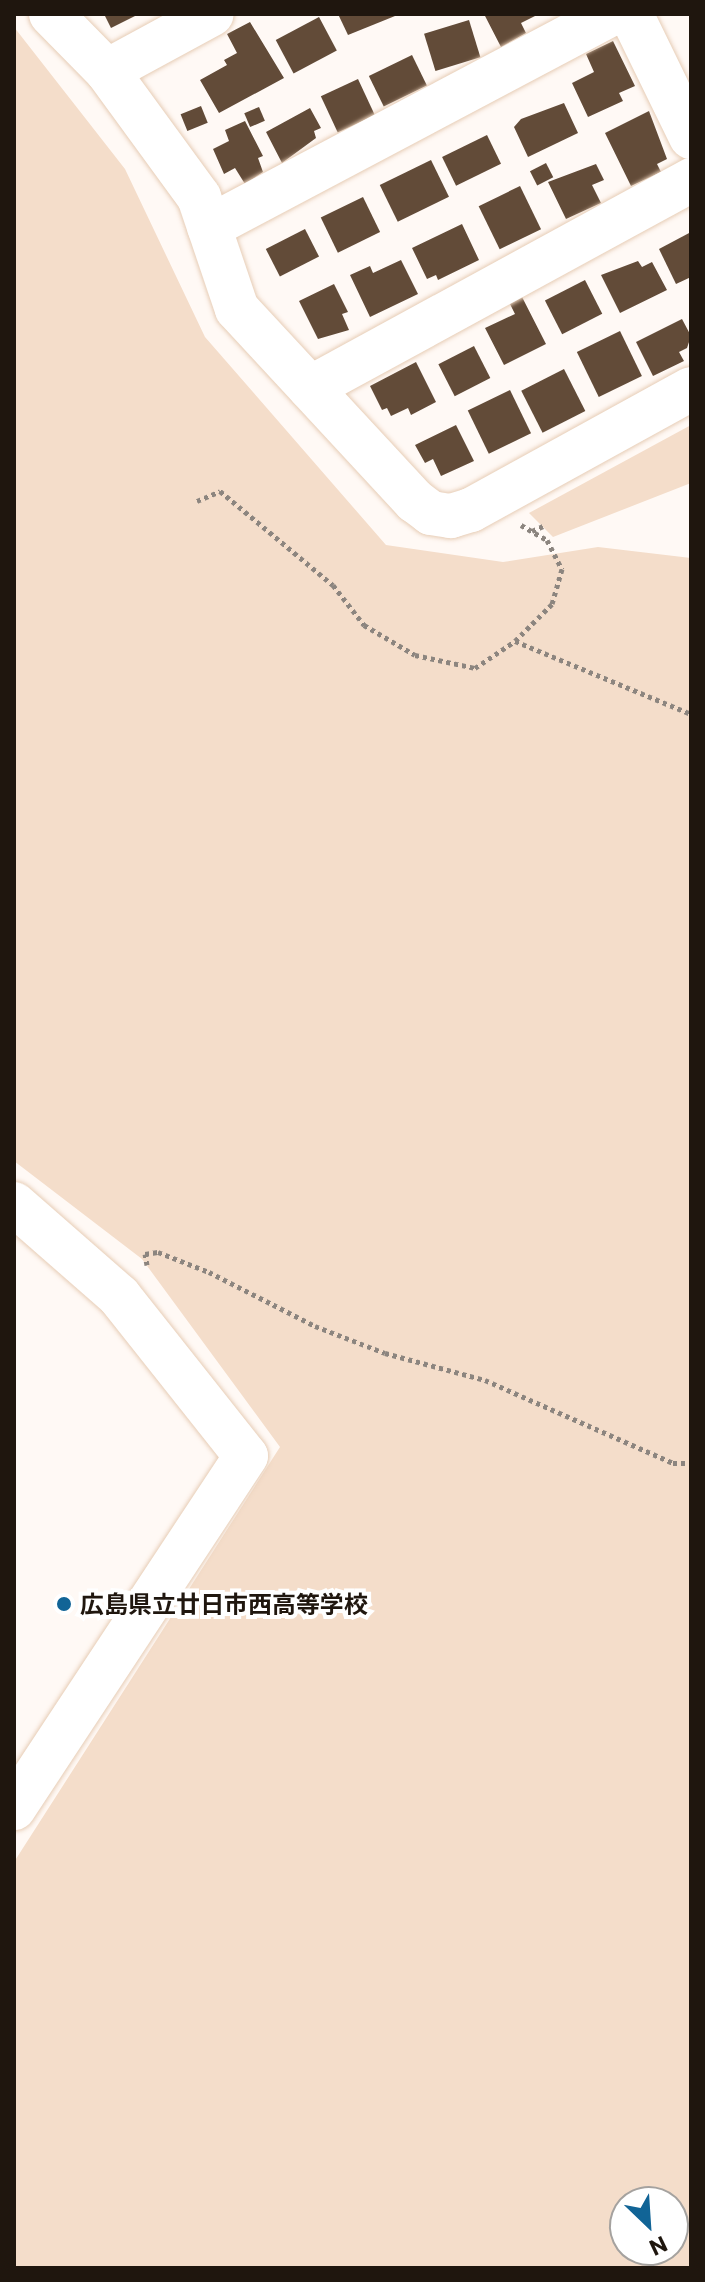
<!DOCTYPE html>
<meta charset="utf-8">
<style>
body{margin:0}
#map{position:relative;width:705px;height:2282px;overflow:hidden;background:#fff9f5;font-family:Commissioner,"Noto Sans JP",sans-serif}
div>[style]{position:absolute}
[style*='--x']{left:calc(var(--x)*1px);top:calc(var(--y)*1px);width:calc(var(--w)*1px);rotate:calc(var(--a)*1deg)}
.green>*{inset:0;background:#f4ddca}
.building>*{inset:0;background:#624b38;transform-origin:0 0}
.path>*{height:5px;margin-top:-2.5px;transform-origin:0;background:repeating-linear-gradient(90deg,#8c857f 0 4px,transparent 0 8px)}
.roads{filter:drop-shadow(0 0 2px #e7cdb6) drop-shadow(0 0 2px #e7cdb6)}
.minor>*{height:44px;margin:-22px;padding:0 22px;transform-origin:22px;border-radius:22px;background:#fff}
.dots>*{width:22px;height:22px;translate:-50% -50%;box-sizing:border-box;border:4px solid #fff;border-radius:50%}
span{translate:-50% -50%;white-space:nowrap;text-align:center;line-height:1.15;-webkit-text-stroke:8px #fff;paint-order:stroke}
.poi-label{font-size:24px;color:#1f160e;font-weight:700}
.left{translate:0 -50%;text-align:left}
.frame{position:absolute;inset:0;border:16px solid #1f160e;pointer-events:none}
.north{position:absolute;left:609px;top:2186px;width:80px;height:80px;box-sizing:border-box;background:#fff;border:2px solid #a5a29f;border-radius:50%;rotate:155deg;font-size:22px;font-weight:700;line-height:32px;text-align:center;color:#1f160e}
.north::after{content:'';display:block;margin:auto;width:28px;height:36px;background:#116496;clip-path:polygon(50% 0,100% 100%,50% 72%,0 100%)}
</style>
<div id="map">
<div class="green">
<i style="clip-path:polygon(evenodd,14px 27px,125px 169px,205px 337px,386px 545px,503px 562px,598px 547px,691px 558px,691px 2268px,14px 2268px,14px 1862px,280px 1447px,142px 1259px,14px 1161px,14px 27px,625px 2202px,673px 2202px,673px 2250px,625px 2250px,625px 2202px)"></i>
<i style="clip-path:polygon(691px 425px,691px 483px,553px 537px,529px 513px)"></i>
</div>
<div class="building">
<i style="clip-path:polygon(104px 14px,139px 14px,111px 28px)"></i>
<i style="clip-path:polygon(338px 14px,394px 14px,395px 16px,348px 35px)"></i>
<i style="clip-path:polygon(484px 14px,539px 14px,521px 23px,526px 33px,501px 47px)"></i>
<i style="left:319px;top:17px;width:38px;height:49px;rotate:62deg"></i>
<i style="left:469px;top:20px;width:39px;height:47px;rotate:73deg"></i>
<i style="clip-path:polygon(250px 22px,284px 78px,219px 113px,200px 80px,227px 65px,224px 60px,237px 53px,227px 34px)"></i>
<i style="clip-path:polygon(613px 41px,635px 86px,619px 93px,623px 101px,588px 117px,572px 83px,594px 72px,586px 54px)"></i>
<i style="left:412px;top:55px;width:34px;height:48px;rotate:64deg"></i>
<i style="left:358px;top:79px;width:40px;height:41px;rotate:65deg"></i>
<i style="clip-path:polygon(564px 103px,578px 133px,528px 157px,514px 127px,521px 119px)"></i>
<i style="left:201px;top:106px;width:18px;height:22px;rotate:68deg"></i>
<i style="left:259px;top:107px;width:15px;height:16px;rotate:67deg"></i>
<i style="clip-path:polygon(310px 108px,321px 128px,314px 131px,316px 138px,282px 163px,266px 132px)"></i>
<i style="clip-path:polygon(649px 111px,667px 159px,657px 164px,661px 172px,631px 186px,605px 133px)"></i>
<i style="clip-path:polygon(245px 121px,263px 156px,258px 158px,263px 172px,245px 184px,235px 168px,224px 174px,213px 149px,229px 141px,225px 130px)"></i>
<i style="left:487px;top:135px;width:32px;height:50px;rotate:64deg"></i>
<i style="left:431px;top:160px;width:41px;height:57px;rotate:64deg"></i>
<i style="left:546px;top:163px;width:16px;height:18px;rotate:63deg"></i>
<i style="clip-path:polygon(596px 164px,604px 180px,592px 185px,601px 203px,566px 219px,548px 182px)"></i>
<i style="left:520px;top:186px;width:48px;height:46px;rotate:64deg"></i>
<i style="left:363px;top:197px;width:39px;height:47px;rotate:64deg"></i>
<i style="clip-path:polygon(462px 224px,479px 260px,438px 280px,436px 275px,427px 279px,412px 248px)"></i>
<i style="left:305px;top:229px;width:31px;height:44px;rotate:63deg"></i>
<i style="clip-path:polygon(691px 232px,691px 277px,676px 284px,659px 249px)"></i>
<i style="clip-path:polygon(401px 260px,418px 294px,370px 317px,350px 275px,370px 266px,373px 273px)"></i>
<i style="clip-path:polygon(638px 261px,642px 267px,652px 262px,667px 290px,620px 313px,601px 275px)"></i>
<i style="left:585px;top:280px;width:38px;height:45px;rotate:63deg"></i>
<i style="clip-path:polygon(334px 284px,348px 312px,342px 314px,349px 330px,318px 339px,299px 301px)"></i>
<i style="clip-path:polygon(521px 295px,546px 344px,504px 365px,485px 328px,515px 314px,509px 302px)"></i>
<i style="clip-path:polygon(682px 319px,691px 336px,687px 348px,679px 352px,684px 361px,653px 376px,636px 342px)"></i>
<i style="left:620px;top:331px;width:50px;height:48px;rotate:64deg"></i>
<i style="left:474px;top:346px;width:36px;height:40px;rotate:63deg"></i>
<i style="clip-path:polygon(416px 362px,436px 402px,411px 415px,408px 408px,391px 416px,387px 408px,382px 410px,370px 386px)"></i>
<i style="left:564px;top:369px;width:47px;height:48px;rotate:63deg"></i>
<i style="left:510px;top:390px;width:48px;height:47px;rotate:64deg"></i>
<i style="clip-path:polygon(456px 425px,474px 461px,441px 476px,433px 459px,425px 463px,415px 445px)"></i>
</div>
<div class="path">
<i style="--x:197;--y:501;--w:25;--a:-23"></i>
<i style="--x:220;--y:491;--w:147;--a:39.8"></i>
<i style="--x:333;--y:585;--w:51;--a:52.2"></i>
<i style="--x:364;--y:625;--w:59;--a:30.5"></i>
<i style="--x:415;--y:655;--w:61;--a:12.2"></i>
<i style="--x:475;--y:668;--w:48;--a:-34"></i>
<i style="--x:521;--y:525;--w:30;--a:30"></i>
<i style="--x:547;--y:540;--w:33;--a:63"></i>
<i style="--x:562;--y:569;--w:36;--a:106"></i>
<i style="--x:552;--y:604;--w:52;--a:135"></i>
<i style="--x:515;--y:641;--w:191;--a:22.5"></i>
<i style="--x:532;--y:531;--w:12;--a:-24"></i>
<i style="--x:147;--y:1265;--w:11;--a:-100"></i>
<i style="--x:145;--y:1254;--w:13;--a:-9"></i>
<i style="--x:158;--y:1252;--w:55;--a:21.4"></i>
<i style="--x:209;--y:1272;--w:119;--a:27"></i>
<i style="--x:315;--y:1326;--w:75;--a:21.1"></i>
<i style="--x:385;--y:1353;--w:104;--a:15.1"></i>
<i style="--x:485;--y:1380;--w:206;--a:23.8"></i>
<i style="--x:673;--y:1463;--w:18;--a:0"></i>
</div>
<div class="roads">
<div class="minor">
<i style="--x:51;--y:14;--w:80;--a:45.5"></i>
<i style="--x:107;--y:71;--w:156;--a:53.9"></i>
<i style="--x:199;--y:197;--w:118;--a:71.3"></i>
<i style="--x:237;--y:309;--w:262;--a:47.2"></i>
<i style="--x:415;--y:501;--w:20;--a:37"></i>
<i style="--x:431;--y:513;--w:20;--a:9"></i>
<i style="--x:451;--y:516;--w:21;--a:-17"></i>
<i style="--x:471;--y:510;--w:251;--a:-28.8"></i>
<i style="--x:631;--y:14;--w:137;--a:64"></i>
<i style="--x:107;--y:71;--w:119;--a:-28.5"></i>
<i style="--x:209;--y:227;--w:456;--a:-27.9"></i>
<i style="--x:310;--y:388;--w:434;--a:-28.6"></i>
<i style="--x:14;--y:1204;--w:140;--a:41.2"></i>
<i style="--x:119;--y:1296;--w:204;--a:51.6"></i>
<i style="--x:246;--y:1456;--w:422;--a:123.4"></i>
</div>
</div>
<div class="dots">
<i style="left:64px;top:1604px;background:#116496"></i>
</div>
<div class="poi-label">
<span class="left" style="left:80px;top:1604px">広島県立廿日市西高等学校</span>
</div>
<div class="frame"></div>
<div class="north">N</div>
</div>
